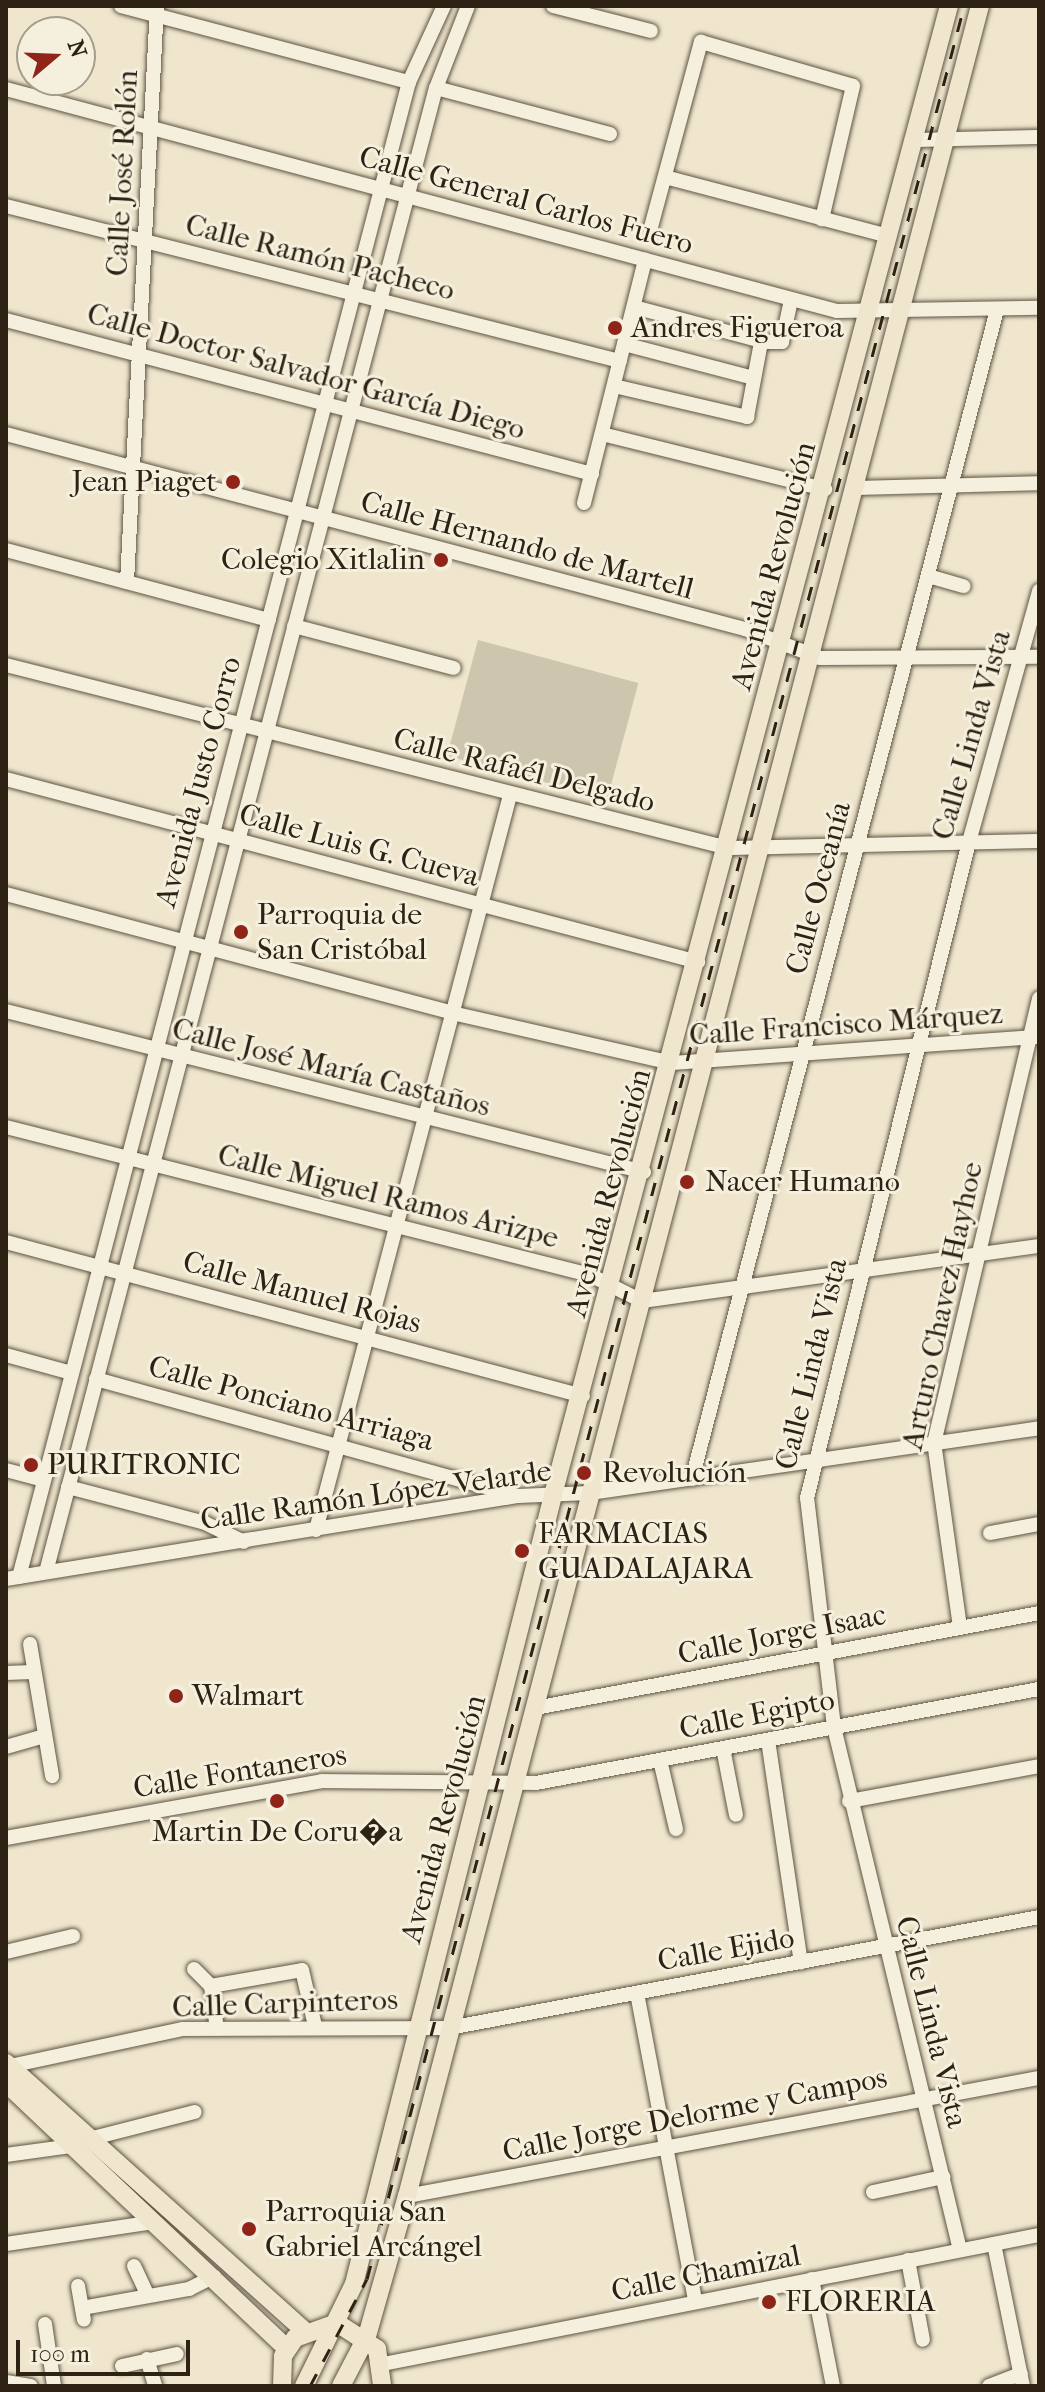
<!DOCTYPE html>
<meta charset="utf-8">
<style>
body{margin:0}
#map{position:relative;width:1045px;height:2392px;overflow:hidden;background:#efe6cd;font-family:"IM FELL French Canon",serif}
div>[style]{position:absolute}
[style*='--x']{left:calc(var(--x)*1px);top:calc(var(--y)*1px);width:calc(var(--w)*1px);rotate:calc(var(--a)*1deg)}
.green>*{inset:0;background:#cec5ae;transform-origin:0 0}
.roads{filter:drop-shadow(0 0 2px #5e5342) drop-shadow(0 0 2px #5e5342)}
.minor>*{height:14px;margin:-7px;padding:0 7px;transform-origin:7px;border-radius:7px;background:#f5efde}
.major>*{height:18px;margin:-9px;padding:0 9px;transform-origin:9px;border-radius:9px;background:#efe6cd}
.rail>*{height:3px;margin-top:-1.5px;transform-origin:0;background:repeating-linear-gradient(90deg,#2e2214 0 14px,transparent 0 28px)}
.dots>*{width:22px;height:22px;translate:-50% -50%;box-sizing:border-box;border:4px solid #f5efde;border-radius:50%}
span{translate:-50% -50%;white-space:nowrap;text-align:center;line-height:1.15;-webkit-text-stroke:6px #f5efde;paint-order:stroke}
.street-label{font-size:30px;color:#2e2214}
.poi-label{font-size:30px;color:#2e2214}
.left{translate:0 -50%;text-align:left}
.right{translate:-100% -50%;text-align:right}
.frame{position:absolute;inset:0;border:8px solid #2e2214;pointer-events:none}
.north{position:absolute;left:16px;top:16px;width:80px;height:80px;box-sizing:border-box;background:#f5efde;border:2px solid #a59d8d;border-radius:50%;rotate:71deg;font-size:22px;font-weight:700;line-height:32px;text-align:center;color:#2e2214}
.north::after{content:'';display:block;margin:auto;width:28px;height:36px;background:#8f2418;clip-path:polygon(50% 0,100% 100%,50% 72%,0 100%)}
.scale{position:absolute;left:16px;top:2340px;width:174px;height:36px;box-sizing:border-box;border:4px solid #2e2214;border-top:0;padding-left:10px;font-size:24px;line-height:28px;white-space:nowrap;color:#2e2214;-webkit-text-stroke:6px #f5efde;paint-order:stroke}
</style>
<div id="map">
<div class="green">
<i style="left:478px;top:640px;width:166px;height:120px;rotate:15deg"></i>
</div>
<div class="roads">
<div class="minor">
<i style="--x:121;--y:6;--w:298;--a:14.8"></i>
<i style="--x:553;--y:6;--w:101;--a:14.3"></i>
<i style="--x:436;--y:88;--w:180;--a:14.8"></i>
<i style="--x:6;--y:89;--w:860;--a:14.96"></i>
<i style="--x:837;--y:311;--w:202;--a:-0.9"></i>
<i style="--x:914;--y:140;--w:125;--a:-1.4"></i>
<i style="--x:665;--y:177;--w:232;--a:14.8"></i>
<i style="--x:6;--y:206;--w:633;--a:14.17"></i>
<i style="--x:651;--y:227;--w:192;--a:-74.9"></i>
<i style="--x:701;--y:42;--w:158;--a:16.1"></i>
<i style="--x:853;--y:86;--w:137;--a:103.1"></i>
<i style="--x:634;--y:307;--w:132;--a:14.9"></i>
<i style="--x:6;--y:320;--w:606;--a:14.72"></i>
<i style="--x:624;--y:344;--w:134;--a:14.7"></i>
<i style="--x:614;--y:386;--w:137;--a:13.1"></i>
<i style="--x:747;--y:417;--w:76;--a:-79.4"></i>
<i style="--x:761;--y:342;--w:21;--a:0"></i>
<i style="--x:782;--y:342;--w:43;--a:-77.9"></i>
<i style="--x:6;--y:434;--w:764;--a:14.78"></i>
<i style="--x:745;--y:629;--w:80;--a:21.1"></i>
<i style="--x:820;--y:658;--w:219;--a:-0.3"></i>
<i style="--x:602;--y:434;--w:230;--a:13.9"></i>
<i style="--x:854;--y:488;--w:185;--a:-1.5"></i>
<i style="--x:584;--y:503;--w:251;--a:-75.9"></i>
<i style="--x:6;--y:550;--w:272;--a:14.9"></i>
<i style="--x:928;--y:576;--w:37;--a:16"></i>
<i style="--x:127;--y:582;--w:577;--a:-87.02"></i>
<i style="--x:294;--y:626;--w:165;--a:14.7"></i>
<i style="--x:6;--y:665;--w:745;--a:14.22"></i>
<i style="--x:728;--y:848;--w:311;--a:-1.3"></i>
<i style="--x:6;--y:779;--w:716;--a:14.81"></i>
<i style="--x:6;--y:894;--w:462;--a:14.9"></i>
<i style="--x:452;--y:1013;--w:226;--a:12.8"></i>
<i style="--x:672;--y:1063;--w:368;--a:-4.1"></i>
<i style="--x:6;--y:1011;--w:658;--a:14.16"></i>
<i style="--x:6;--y:1127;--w:602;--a:14.22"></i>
<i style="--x:590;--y:1275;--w:58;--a:26.6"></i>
<i style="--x:642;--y:1301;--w:401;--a:-7.9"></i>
<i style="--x:6;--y:1242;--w:597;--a:14.94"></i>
<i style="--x:6;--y:1355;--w:68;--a:15.3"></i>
<i style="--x:96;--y:1379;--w:438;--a:15.5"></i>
<i style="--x:6;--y:1470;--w:39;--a:15"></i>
<i style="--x:692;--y:1479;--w:1208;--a:-75.38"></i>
<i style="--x:68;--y:1487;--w:142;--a:14.7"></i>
<i style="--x:205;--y:1523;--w:43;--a:26"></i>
<i style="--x:316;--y:1530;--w:760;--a:-75.21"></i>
<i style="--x:990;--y:1533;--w:50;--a:-10.4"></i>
<i style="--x:46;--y:1572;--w:1534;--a:-75.28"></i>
<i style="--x:436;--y:88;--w:88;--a:-68.7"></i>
<i style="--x:19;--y:1577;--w:1545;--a:-75.38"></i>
<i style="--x:409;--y:82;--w:84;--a:-65.3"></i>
<i style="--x:6;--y:1579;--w:519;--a:-9.21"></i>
<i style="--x:518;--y:1496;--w:72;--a:-2.4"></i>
<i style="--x:590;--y:1493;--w:454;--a:-8.2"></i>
<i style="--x:960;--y:1627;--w:186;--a:-98"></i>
<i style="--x:934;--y:1443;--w:457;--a:-76.7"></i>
<i style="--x:30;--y:1644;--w:134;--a:80.5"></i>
<i style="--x:6;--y:1673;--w:27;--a:-2"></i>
<i style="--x:535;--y:1708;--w:513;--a:-10.67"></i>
<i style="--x:768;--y:1740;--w:225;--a:81.6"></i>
<i style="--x:6;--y:1747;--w:40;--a:-16"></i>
<i style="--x:723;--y:1748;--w:68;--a:79"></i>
<i style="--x:660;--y:1760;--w:71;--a:76.9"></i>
<i style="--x:849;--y:1801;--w:193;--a:-10.4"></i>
<i style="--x:6;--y:1838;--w:321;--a:-10.2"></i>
<i style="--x:322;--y:1781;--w:214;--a:0.5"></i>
<i style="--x:536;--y:1783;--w:512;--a:-10.59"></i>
<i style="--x:6;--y:1952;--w:69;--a:-13.4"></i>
<i style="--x:194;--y:1969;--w:24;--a:45"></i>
<i style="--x:211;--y:1986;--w:92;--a:-10"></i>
<i style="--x:302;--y:1970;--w:57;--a:76.9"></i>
<i style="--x:211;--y:1986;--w:43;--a:82.1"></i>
<i style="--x:637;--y:1993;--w:313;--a:79.3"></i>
<i style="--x:10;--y:2066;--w:177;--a:-12.1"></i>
<i style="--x:183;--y:2029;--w:266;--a:-0.2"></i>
<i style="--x:449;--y:2028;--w:600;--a:-10.65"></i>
<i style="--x:89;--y:2139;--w:109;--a:-14.3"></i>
<i style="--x:6;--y:2155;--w:67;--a:-7.8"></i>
<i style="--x:873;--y:2192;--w:72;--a:-12.1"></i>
<i style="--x:407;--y:2196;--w:643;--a:-10.58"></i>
<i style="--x:6;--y:2244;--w:151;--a:-8.4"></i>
<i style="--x:994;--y:2244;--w:145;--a:78.5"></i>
<i style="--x:960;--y:2250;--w:538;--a:-103.55"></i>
<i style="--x:834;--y:1727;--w:231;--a:-96.7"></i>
<i style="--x:807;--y:1498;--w:676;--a:-76.13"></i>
<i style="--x:969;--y:842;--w:261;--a:-74.4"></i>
<i style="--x:908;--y:2260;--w:81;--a:79.4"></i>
<i style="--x:134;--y:2266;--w:33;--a:65"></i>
<i style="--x:812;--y:2279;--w:109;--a:78.9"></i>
<i style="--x:78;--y:2286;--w:34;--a:80"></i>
<i style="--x:82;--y:2308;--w:109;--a:-10.1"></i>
<i style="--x:189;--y:2289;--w:28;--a:-27"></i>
<i style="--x:45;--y:2324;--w:63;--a:81.7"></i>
<i style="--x:147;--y:2359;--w:28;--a:73"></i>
<i style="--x:383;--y:2364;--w:669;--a:-11.13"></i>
<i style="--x:122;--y:2366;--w:56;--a:-12.3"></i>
<i style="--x:6;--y:2382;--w:25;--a:9"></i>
<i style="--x:989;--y:2386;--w:34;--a:-21"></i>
</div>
<div class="major">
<i style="--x:6;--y:2063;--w:400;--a:41.9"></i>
<i style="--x:6;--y:2083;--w:387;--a:43.4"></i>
<i style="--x:282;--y:2386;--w:30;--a:-88"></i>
<i style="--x:283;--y:2356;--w:22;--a:-56"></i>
<i style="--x:295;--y:2338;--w:45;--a:-19.7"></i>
<i style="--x:337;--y:2323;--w:48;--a:33"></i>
<i style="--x:377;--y:2349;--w:37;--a:82"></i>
<i style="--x:304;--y:2386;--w:114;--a:-63.9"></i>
<i style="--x:354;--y:2284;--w:814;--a:-75.84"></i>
<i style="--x:553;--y:1495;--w:1541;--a:-75.11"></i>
<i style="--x:341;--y:2386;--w:56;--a:-62.5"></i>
<i style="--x:367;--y:2336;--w:146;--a:-74.1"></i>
<i style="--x:407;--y:2196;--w:2264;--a:-75.34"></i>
</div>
</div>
<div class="rail">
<i style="--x:310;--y:2386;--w:121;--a:-62"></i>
<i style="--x:367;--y:2279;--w:2350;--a:-75.28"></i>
</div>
<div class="dots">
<i style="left:615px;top:328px;background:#8f2418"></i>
<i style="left:233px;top:482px;background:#8f2418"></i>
<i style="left:441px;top:560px;background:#8f2418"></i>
<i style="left:241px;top:932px;background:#8f2418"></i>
<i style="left:687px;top:1182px;background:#8f2418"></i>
<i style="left:31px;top:1465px;background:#8f2418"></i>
<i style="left:584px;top:1473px;background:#8f2418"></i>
<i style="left:522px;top:1551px;background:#8f2418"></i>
<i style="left:176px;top:1696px;background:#8f2418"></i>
<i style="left:277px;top:1801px;background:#8f2418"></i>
<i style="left:249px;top:2229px;background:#8f2418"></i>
<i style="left:769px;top:2302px;background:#8f2418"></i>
</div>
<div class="street-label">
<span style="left:123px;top:173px;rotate:-87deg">Calle José Rolón</span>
<span style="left:526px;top:201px;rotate:15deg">Calle General Carlos Fuero</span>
<span style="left:320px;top:258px;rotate:14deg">Calle Ramón Pacheco</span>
<span style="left:306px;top:372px;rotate:15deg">Calle Doctor Salvador García Diego</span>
<span style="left:527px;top:546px;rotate:15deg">Calle Hernando de Martell</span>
<span style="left:774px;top:566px;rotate:-75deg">Avenida Revolución</span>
<span style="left:972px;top:735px;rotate:-74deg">Calle Linda Vista</span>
<span style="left:524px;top:771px;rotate:14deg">Calle Rafaél Delgado</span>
<span style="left:199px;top:782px;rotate:-75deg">Avenida Justo Corro</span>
<span style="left:359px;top:846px;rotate:15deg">Calle Luis G. Cueva</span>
<span style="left:819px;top:888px;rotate:-75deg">Calle Oceanía</span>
<span style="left:846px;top:1025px;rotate:-4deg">Calle Francisco Márquez</span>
<span style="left:331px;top:1068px;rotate:14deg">Calle José María Castaños</span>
<span style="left:609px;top:1193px;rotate:-75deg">Avenida Revolución</span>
<span style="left:388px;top:1197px;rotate:14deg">Calle Miguel Ramos Arizpe</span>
<span style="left:302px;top:1293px;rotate:15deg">Calle Manuel Rojas</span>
<span style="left:943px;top:1306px;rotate:-78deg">Arturo Chavez Hayhoe</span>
<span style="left:812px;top:1364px;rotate:-76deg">Calle Linda Vista</span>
<span style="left:291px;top:1404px;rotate:15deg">Calle Ponciano Arriaga</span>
<span style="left:376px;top:1496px;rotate:-8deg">Calle Ramón López Velarde</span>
<span style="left:782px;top:1635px;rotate:-11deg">Calle Jorge Isaac</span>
<span style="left:757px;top:1715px;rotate:-11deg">Calle Egipto</span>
<span style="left:240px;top:1772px;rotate:-9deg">Calle Fontaneros</span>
<span style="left:444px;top:1819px;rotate:-75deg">Avenida Revolución</span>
<span style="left:726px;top:1950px;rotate:-10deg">Calle Ejido</span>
<span style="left:285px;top:2004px;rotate:-2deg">Calle Carpinteros</span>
<span style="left:931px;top:2022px;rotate:76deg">Calle Linda Vista</span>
<span style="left:695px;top:2115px;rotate:-11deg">Calle Jorge Delorme y Campos</span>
<span style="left:706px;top:2274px;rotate:-11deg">Calle Chamizal</span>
</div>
<div class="poi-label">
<span class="left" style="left:631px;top:328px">Andres Figueroa</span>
<span class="right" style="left:217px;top:482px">Jean Piaget</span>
<span class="right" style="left:425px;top:560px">Colegio Xitlalin</span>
<span class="left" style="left:257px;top:932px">Parroquia de<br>San Cristóbal</span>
<span class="left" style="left:705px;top:1182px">Nacer Humano</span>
<span class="left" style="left:47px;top:1465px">PURITRONIC</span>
<span class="left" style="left:602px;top:1473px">Revolución</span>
<span class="left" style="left:538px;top:1551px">FARMACIAS<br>GUADALAJARA</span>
<span class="left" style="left:192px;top:1696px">Walmart</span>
<span style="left:277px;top:1832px">Martin De Coru�a</span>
<span class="left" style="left:265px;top:2229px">Parroquia San<br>Gabriel Arcángel</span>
<span class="left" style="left:785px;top:2302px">FLORERIA</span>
</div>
<div class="frame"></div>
<div class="north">N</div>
<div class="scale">100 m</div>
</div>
